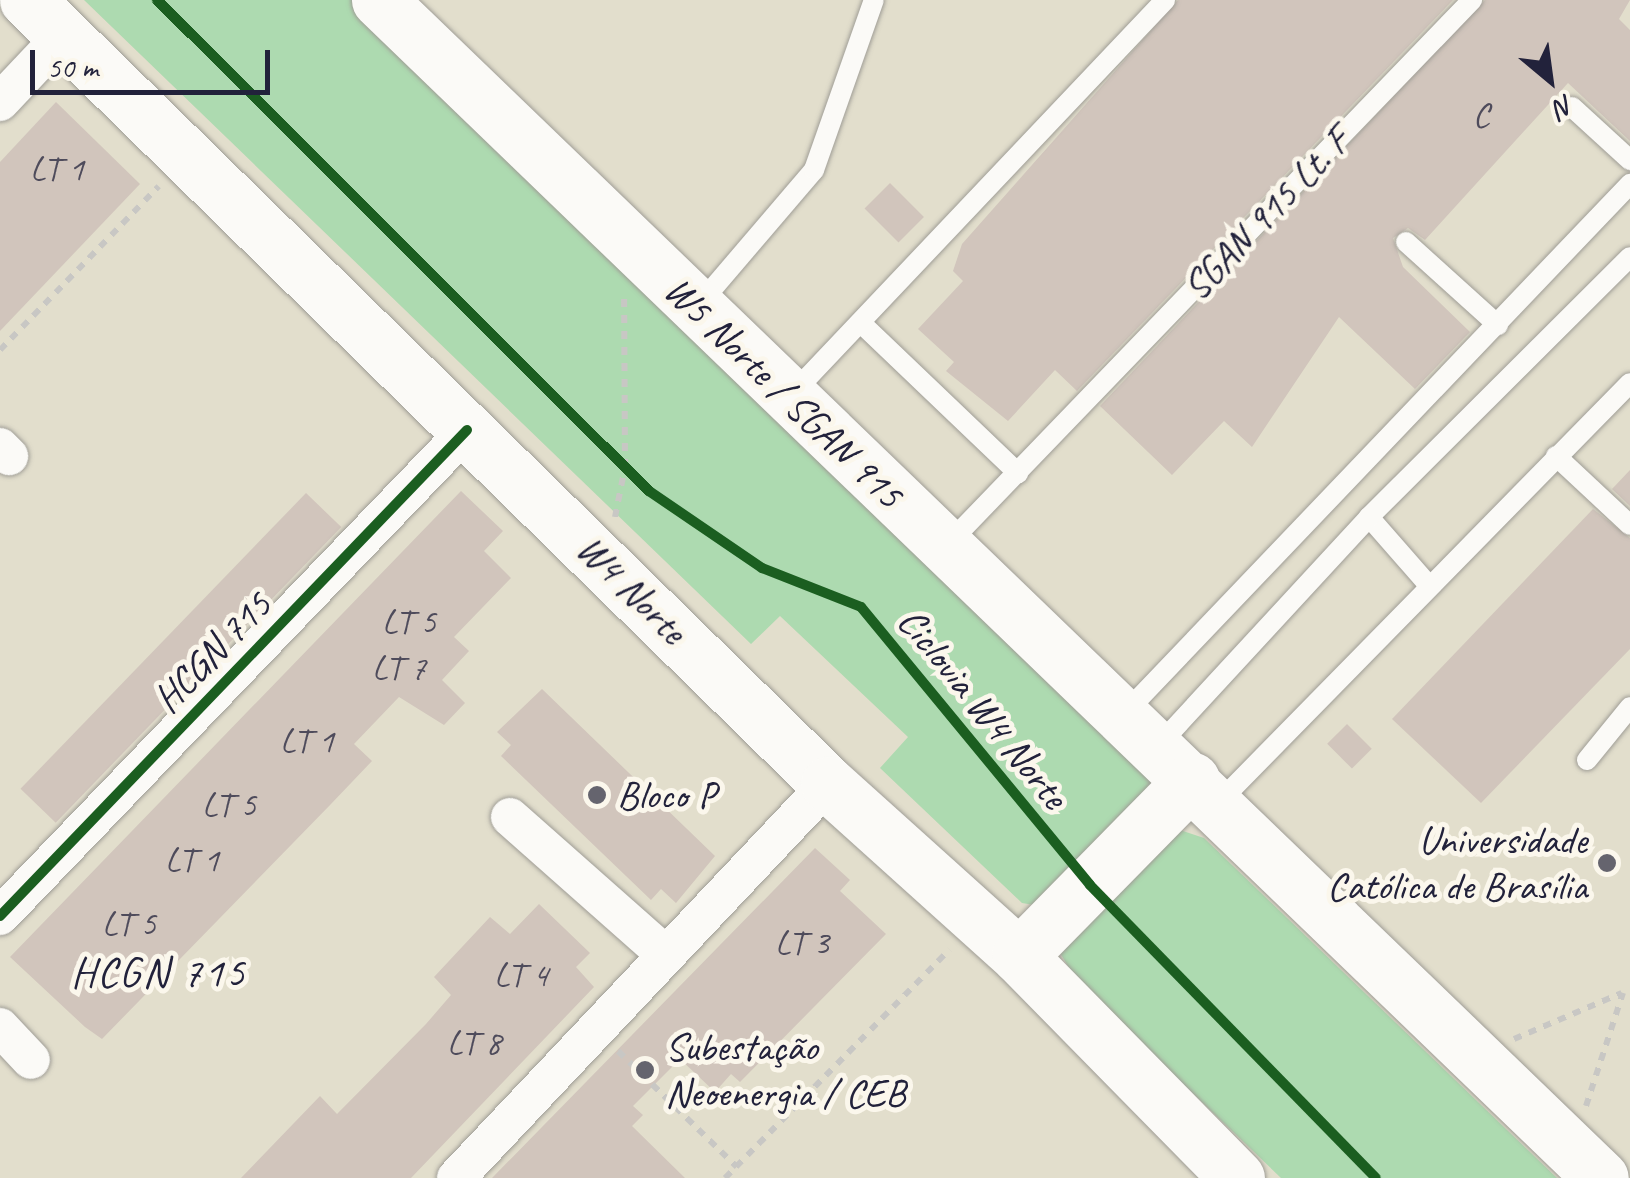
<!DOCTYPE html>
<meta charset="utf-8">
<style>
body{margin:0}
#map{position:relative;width:1630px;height:1178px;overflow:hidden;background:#e2decc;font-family:Caveat,sans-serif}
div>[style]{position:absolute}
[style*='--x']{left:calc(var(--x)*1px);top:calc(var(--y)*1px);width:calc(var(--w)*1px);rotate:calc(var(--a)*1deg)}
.green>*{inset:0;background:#addab0}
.building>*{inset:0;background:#d1c5bc;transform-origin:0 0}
.path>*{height:6px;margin-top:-3px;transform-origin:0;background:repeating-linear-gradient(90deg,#c8c7c4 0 8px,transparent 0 16px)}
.roads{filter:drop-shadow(0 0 2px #9f9d96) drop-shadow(0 0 2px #9f9d96)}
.service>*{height:20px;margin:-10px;padding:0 10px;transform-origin:10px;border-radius:10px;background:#fbfaf7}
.minor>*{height:38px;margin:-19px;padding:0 19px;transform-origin:19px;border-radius:19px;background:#fbfaf7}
.secondary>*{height:55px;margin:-27.5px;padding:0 27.5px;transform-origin:27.5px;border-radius:27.5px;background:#fbfaf7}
.cycleway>*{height:10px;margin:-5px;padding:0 5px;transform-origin:5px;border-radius:5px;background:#1b5e20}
.dots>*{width:28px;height:28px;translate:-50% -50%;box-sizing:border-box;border:5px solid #fbf7ec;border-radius:50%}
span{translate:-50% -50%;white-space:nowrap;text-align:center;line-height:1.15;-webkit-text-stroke:10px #fbf7ec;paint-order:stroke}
.number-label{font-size:35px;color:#4e4b5b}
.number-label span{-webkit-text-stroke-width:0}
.street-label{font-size:40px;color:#22223b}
.poi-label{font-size:40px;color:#22223b}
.left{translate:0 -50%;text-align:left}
.right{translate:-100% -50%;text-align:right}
.neighbourhood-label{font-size:42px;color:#22223b;letter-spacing:2.5px}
.north{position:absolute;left:1500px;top:30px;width:100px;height:100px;-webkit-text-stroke:8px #fbf7ec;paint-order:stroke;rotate:151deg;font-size:28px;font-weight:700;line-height:40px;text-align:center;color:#22223b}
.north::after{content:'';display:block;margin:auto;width:35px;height:45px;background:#22223b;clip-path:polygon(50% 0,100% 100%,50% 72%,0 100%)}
.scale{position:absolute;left:30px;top:50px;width:240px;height:45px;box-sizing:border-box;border:5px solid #22223b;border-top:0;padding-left:12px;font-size:30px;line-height:35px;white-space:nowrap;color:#22223b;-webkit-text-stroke:8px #fbf7ec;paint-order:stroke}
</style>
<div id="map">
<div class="green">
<i style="clip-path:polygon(84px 0,356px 0,1153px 777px,1151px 801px,1040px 906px,1022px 903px,880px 768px,908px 737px,780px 616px,751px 644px)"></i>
<i style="clip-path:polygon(1180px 830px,1204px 838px,1557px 1178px,1281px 1178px,1079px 984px,1060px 953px)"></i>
</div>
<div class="building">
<i style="clip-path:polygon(1178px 0,1453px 0,1077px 391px,1055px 370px,1008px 421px,946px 371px,954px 362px,918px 329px,963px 281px,953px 271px,962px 244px)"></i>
<i style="clip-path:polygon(1485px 0,1630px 0,1619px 19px,1630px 30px,1630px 141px,1568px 83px,1425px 240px,1408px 228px,1393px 238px,1403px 267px,1470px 332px,1415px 389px,1339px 317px,1252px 447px,1224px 421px,1172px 475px,1100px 406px)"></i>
<i style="clip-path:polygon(56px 102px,140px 184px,0 331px,0 162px)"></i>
<i style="left:890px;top:183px;width:48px;height:36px;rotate:45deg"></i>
<i style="clip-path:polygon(1630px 470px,1630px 506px,1612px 489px)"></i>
<i style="clip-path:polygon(461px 491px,503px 531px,484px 551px,511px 578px,454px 637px,469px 651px,442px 680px,465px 703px,444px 725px,399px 697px,354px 744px,372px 761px,331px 804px,102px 1039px,85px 1027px,10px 957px)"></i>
<i style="left:306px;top:493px;width:49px;height:411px;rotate:44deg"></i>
<i style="clip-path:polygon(1593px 509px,1630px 538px,1630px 649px,1481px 803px,1392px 719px)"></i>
<i style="clip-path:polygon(542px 689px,715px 856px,676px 903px,661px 889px,651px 900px,501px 756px,511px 745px,497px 732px)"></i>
<i style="left:1347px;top:724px;width:35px;height:28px;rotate:45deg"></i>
<i style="clip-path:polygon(815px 848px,850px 880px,840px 891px,886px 934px,740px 1082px,731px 1074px,715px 1092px,680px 1059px,633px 1106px,643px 1115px,632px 1126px,685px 1178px,492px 1178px)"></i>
<i style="clip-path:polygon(539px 904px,590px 953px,576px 967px,594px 987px,411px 1178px,241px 1178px,320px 1096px,337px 1114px,426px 1024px,451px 995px,434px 977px,490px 917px,510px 934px)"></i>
</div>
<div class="path">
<i style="--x:0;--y:350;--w:228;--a:-45.9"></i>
<i style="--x:615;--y:517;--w:51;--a:-78.7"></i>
<i style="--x:625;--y:467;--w:171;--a:-90.3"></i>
<i style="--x:1514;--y:1039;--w:117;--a:-23.1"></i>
<i style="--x:618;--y:1051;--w:166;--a:44.3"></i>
<i style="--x:1586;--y:1106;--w:119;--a:-71.9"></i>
<i style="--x:725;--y:1178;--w:320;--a:-45.5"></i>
</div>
<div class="roads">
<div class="service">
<i style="--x:1572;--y:107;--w:79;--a:42.4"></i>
<i style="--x:1406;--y:242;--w:124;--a:42.1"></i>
<i style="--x:697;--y:307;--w:180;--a:-49.5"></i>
<i style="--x:814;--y:170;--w:180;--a:-70.6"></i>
<i style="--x:862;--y:324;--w:216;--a:43.7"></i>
<i style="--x:791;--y:395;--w:544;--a:-46.56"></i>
<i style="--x:1556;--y:456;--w:101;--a:43"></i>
<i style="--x:1369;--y:517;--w:86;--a:48.8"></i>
<i style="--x:947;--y:545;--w:757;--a:-46.07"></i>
<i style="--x:1124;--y:714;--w:733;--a:-46.33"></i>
<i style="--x:1157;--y:747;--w:313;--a:-47.3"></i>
<i style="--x:1369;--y:517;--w:368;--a:-44.9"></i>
<i style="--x:1587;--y:760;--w:68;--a:-50.9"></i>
<i style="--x:1218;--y:803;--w:588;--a:-45.55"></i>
</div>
<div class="minor">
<i style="--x:0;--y:102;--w:93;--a:-46.7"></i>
<i style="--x:0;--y:447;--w:13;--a:45"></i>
<i style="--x:510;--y:817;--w:208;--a:41.5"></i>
<i style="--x:0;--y:916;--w:674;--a:-46.14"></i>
<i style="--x:0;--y:1027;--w:45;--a:46.8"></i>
<i style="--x:456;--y:1178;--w:542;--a:-46.65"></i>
</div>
<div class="secondary">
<i style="--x:27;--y:0;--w:1121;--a:44.39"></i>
<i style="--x:828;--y:784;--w:257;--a:42"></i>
<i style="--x:1019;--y:956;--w:311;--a:45.5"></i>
<i style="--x:379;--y:0;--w:1697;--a:43.95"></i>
<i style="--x:1019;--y:956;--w:247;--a:-45.5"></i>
</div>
</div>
<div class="cycleway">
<i style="--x:157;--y:0;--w:695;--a:44.94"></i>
<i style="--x:649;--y:491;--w:137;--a:34.3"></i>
<i style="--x:762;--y:568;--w:106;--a:21.5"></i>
<i style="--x:861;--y:607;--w:360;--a:50.5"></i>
<i style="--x:1090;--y:885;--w:409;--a:45.7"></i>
<i style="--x:0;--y:916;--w:674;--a:-46.14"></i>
</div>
<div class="dots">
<i style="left:597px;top:795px;background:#65646e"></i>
<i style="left:1607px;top:863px;background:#65646e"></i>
<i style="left:645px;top:1070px;background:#65646e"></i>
</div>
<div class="number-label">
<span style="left:1481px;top:115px">C</span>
<span style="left:57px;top:169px">LT 1</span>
<span style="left:409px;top:622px">LT 5</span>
<span style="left:399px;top:668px">LT 7</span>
<span style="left:307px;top:741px">LT 1</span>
<span style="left:229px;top:805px">LT 5</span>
<span style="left:192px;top:860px">LT 1</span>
<span style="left:129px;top:924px">LT 5</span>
<span style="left:802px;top:943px">LT 3</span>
<span style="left:521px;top:975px">LT 4</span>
<span style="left:474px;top:1043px">LT 8</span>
</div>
<div class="street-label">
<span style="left:1266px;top:214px;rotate:-46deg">SGAN 915 Lt. F</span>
<span style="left:784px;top:392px;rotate:44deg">W5 Norte / SGAN 915</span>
<span style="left:632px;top:589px;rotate:45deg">W4 Norte</span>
<span style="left:212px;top:652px;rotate:-46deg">HCGN 715</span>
<span style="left:983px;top:708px;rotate:51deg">Ciclovia W4 Norte</span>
</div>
<div class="poi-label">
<span class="left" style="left:617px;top:795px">Bloco P</span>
<span class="right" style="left:1587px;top:863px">Universidade<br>Católica de Brasília</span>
<span class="left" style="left:665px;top:1070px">Subestação<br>Neoenergia / CEB</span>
</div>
<div class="neighbourhood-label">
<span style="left:159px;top:973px">HCGN 715</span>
</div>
<div class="north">N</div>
<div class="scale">50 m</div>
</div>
